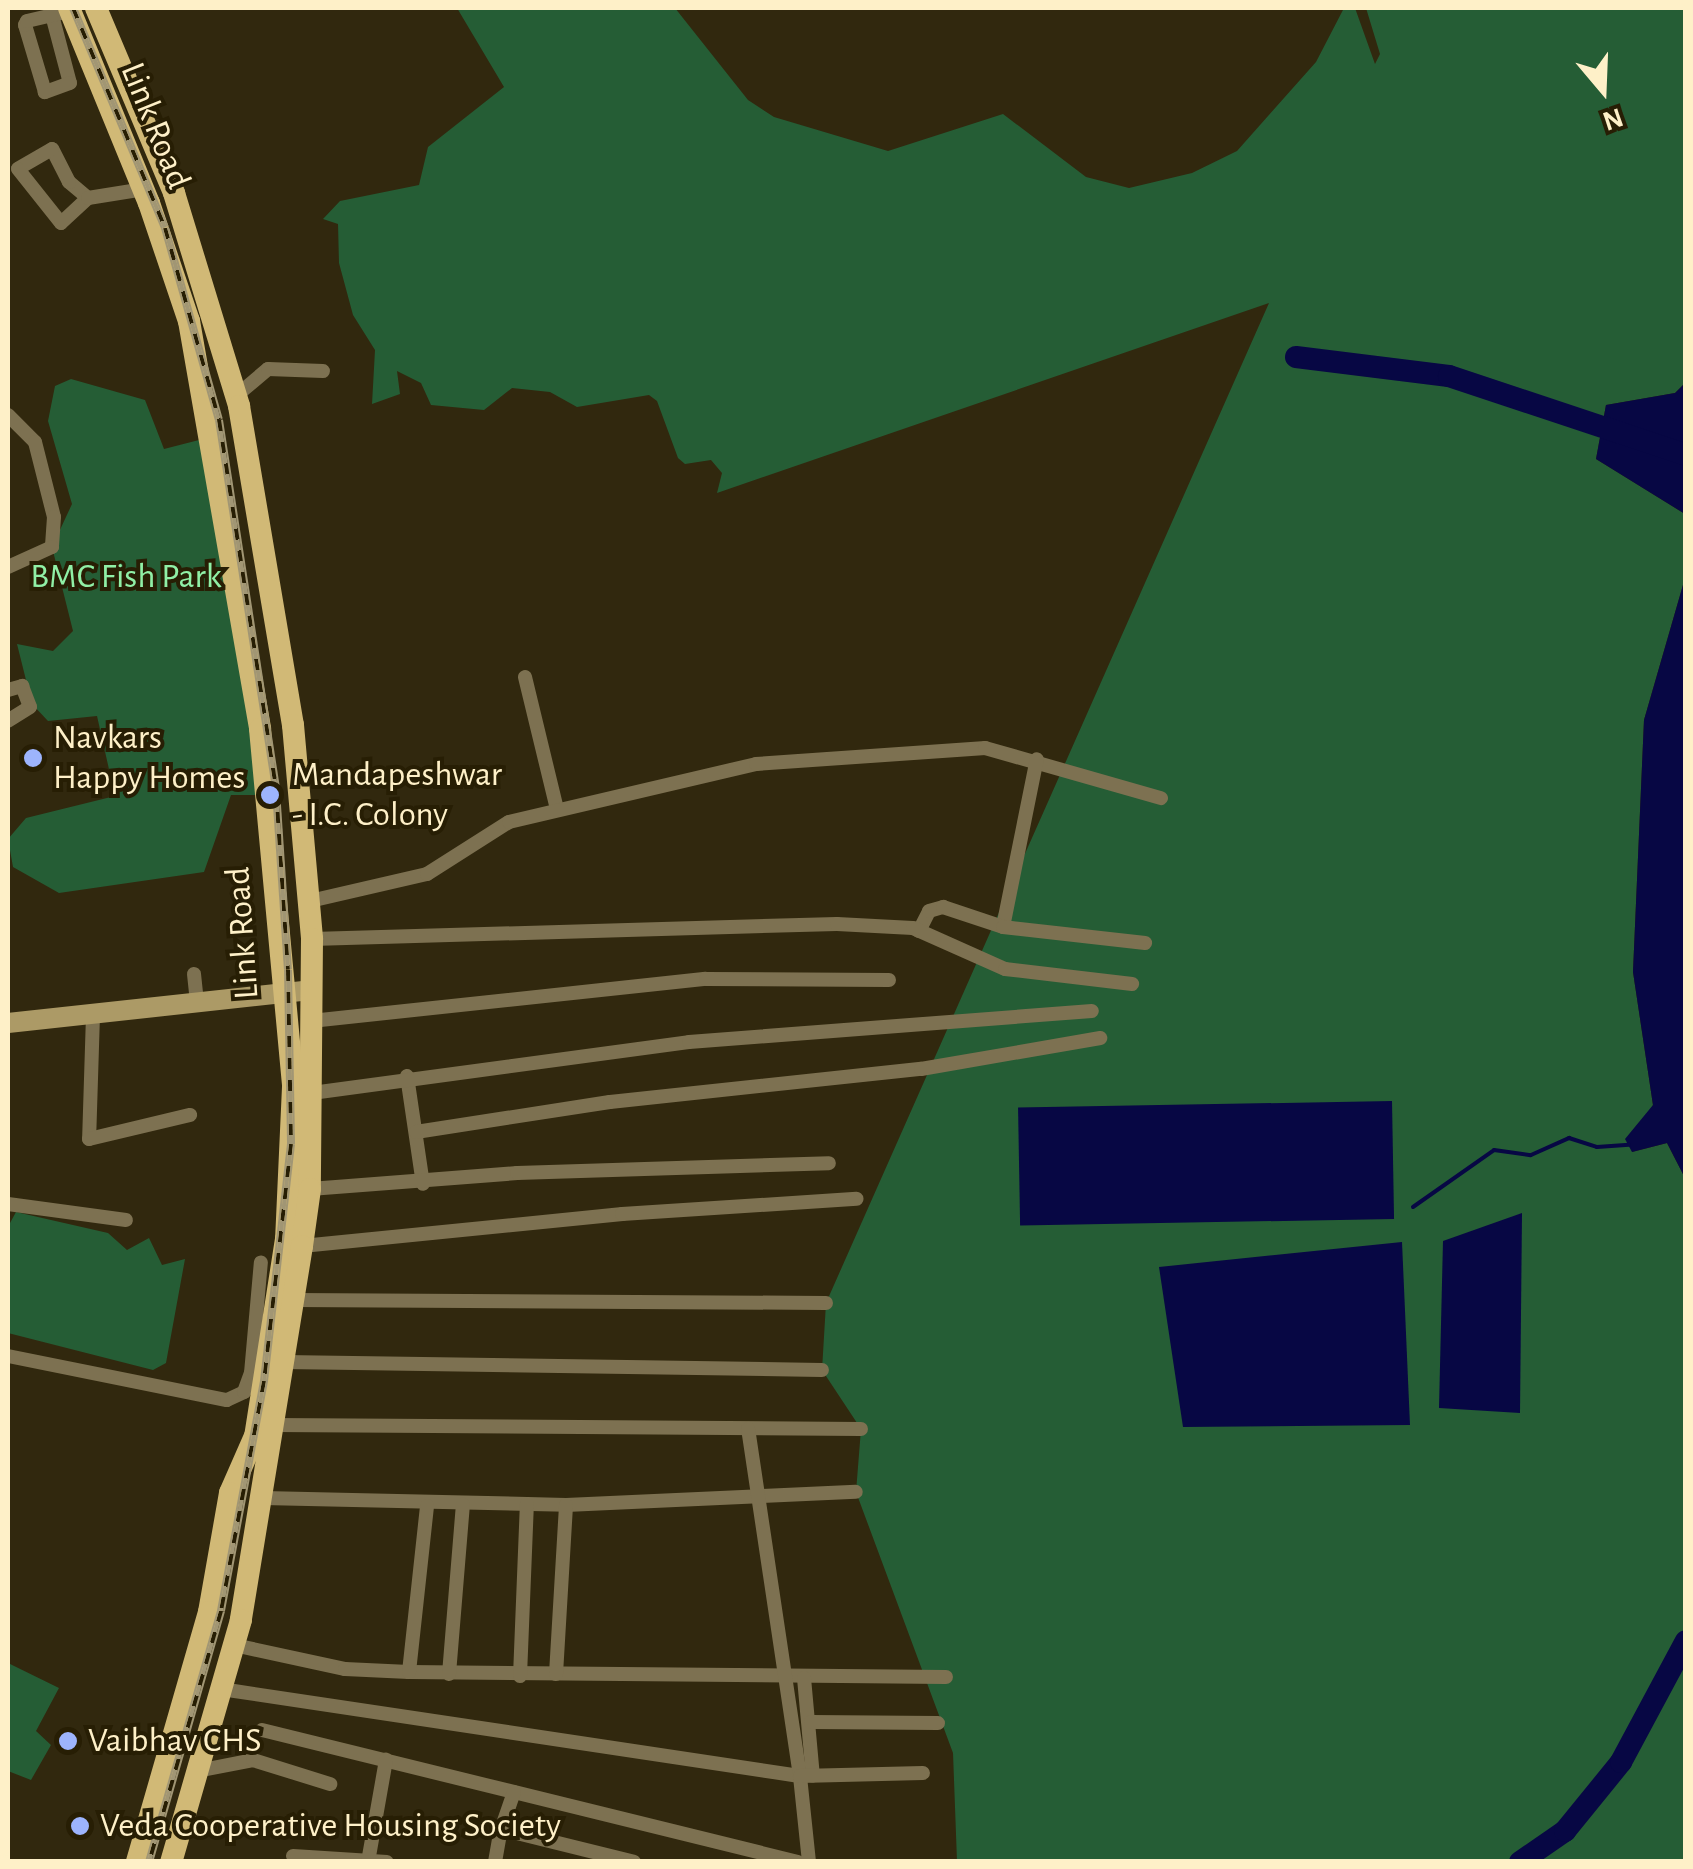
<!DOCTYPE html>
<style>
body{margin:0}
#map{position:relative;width:1693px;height:1869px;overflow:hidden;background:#31280e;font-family:"Alegreya Sans",sans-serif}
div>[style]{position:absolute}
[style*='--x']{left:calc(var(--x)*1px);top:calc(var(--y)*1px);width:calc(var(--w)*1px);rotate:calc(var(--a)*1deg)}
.green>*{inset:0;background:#255d35}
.water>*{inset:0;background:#070744;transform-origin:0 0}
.stream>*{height:4px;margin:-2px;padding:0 2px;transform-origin:2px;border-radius:2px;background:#070744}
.river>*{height:22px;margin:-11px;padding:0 11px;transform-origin:11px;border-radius:11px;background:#070744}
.street>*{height:14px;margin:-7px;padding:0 7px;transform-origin:7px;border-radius:7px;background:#7d7151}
.secondary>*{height:20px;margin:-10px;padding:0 10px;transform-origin:10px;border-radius:10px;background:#ac9a66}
.primary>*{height:22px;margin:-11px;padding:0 11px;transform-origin:11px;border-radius:11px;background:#d1b976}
.rail>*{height:8px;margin-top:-4px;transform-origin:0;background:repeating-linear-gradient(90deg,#271e04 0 11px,#a19674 0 22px);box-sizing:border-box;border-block:2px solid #a19674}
.dots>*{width:28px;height:28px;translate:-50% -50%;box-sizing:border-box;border:5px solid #271e04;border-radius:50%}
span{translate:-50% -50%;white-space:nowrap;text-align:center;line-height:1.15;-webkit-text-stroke:8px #271e04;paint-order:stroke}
.street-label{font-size:35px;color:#fef0c8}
.park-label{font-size:35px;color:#90f0a6}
.poi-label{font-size:35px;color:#fef0c8}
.left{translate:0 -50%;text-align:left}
.frame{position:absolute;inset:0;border:10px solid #fef0c8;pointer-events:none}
.north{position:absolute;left:1553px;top:40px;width:100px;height:100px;-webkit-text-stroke:8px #271e04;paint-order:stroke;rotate:161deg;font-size:28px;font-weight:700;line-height:40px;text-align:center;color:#fef0c8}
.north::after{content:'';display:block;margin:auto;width:35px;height:45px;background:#fef0c8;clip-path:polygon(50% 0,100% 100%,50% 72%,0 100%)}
</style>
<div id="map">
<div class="green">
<i style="clip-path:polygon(457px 8px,675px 8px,748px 100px,774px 117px,888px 151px,1003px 114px,1086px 177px,1129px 188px,1192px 173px,1237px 151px,1316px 62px,1344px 8px,1355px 8px,1375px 64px,1380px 54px,1366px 8px,1685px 8px,1685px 383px,1675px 393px,1606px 405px,1596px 459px,1685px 514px,1685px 578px,1644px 720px,1633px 972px,1653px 1105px,1632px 1152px,1667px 1143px,1685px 1178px,1685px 1861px,957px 1861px,953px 1753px,856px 1492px,861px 1429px,822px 1370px,826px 1303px,1269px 303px,717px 493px,722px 473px,711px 460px,685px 464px,678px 458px,657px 401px,649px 395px,577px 407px,550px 392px,512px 388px,484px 410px,431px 405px,421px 383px,397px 371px,400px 394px,372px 404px,375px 350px,353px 315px,339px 263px,338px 224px,323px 219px,340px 201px,419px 185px,428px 147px,504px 87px)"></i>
<i style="clip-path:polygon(71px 379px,145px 400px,164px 449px,199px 440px,231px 577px,259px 795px,231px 795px,204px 872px,59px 893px,13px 867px,8px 839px,26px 818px,115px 796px,97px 716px,48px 721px,32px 704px,17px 644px,53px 651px,73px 631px,52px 547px,72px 504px,48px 421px,55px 386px)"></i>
<i style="clip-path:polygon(16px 1212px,108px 1233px,127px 1250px,149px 1238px,162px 1265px,185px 1259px,166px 1363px,153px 1370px,8px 1333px,10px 1223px)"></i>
<i style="clip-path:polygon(8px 1663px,59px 1688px,36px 1731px,51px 1745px,31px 1780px,8px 1771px)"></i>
</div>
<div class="water">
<i style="clip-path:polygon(1685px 383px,1685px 514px,1596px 459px,1606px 405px,1675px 393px)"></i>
<i style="clip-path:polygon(1685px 578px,1685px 1178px,1667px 1143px,1632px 1152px,1625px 1139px,1653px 1105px,1633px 972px,1644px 720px)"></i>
<i style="left:1392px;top:1101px;width:118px;height:374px;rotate:89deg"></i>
<i style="clip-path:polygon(1522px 1213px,1520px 1413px,1439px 1408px,1443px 1241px)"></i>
<i style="clip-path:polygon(1402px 1242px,1410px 1425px,1183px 1427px,1159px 1267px)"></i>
</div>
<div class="stream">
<i style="--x:1413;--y:1207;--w:99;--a:-35.1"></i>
<i style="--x:1494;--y:1150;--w:37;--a:8"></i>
<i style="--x:1531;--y:1155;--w:42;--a:-24.1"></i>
<i style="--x:1569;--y:1138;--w:29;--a:18"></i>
<i style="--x:1597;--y:1147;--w:32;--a:-4"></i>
</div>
<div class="river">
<i style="--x:1296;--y:357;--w:154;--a:7.1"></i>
<i style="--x:1449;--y:376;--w:250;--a:18.4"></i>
<i style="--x:1520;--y:1862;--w:55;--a:-34.6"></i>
<i style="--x:1565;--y:1831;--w:89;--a:-50.9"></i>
<i style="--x:1621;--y:1762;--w:137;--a:-61.8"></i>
</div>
<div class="street">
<i style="--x:52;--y:15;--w:70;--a:75.2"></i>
<i style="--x:70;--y:83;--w:27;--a:160"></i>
<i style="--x:45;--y:92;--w:70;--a:-106.6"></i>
<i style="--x:25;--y:25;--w:4;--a:-63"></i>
<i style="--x:27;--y:21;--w:44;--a:-13.1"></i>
<i style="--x:88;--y:198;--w:25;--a:-140"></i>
<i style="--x:69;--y:182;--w:37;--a:-117"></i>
<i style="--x:52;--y:149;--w:39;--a:150"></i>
<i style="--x:18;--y:169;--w:69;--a:51.5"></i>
<i style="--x:61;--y:223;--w:37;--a:-43"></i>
<i style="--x:88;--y:198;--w:57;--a:-9.1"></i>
<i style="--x:236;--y:396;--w:42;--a:-40.2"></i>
<i style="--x:268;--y:369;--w:55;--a:2.1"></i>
<i style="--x:8;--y:415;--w:38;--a:45"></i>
<i style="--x:35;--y:442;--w:77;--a:75.8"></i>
<i style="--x:54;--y:517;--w:30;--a:94"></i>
<i style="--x:52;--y:547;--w:48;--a:155.6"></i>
<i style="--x:525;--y:677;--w:136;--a:76.4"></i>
<i style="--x:8;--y:690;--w:15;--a:-16"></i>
<i style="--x:22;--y:686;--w:22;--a:69"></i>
<i style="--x:30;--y:707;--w:26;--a:148"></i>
<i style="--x:310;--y:901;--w:120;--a:-13"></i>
<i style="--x:427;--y:874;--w:97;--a:-32.4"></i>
<i style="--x:509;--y:822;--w:254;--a:-13.2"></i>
<i style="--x:756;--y:764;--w:230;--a:-4"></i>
<i style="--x:985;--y:748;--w:183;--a:15.9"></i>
<i style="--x:1003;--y:927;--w:171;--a:-78.6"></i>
<i style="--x:919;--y:931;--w:22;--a:-63"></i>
<i style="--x:929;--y:911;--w:15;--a:-16"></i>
<i style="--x:943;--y:907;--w:63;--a:18.4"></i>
<i style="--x:1003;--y:927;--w:143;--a:6.4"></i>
<i style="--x:312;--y:939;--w:525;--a:-1.64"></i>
<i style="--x:837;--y:924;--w:76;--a:3"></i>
<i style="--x:913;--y:928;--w:101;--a:24"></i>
<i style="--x:1005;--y:969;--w:128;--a:6.7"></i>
<i style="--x:194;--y:974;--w:28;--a:84"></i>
<i style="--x:93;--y:1015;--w:124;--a:91.8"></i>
<i style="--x:89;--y:1139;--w:104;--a:-13.4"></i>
<i style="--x:311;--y:1021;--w:397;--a:-6.1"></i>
<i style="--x:706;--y:979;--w:183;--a:0.3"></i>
<i style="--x:407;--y:1076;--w:109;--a:81.6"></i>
<i style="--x:312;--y:1093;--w:380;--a:-7.7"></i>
<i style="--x:689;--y:1042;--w:404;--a:-4.4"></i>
<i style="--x:416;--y:1132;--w:196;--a:-8.8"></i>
<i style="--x:610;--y:1102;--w:313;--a:-6.1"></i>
<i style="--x:921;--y:1069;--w:182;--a:-9.8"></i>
<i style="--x:310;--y:1189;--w:208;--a:-4.4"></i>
<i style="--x:517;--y:1173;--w:312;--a:-1.8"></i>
<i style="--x:8;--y:1204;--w:119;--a:7.7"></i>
<i style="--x:302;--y:1246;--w:322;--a:-5.7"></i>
<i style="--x:622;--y:1214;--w:235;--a:-3.7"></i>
<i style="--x:293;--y:1300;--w:533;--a:0.32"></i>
<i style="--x:8;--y:1356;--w:223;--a:11.4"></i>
<i style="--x:227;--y:1400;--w:19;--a:-25"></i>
<i style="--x:244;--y:1392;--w:20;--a:-70"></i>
<i style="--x:251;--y:1373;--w:111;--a:-84.9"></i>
<i style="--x:284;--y:1362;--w:538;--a:0.85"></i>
<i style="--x:274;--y:1425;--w:587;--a:0.39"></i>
<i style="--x:263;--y:1498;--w:303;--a:1.3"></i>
<i style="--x:566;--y:1505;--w:290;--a:-2.6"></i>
<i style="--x:234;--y:1645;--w:114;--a:12.2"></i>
<i style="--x:345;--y:1669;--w:64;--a:2.7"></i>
<i style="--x:409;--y:1672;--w:537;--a:0.53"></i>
<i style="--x:409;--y:1672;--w:167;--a:-83.8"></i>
<i style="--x:449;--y:1674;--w:170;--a:-85.3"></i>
<i style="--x:556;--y:1674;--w:169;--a:-86.6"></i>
<i style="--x:520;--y:1676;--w:172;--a:-87.7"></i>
<i style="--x:804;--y:1678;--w:98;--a:84.8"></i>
<i style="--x:221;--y:1689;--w:585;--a:8.55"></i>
<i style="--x:800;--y:1776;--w:351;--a:-98.5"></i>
<i style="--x:811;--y:1722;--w:127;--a:0.5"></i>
<i style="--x:262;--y:1730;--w:552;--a:13.83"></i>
<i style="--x:197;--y:1771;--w:57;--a:-11.1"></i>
<i style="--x:253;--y:1760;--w:81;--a:17.3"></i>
<i style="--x:514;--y:1792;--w:39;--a:109"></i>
<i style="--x:501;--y:1829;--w:137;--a:13.9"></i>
<i style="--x:293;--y:1856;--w:94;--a:3.7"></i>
<i style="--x:368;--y:1862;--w:104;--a:-80"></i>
<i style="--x:495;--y:1862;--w:34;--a:-80"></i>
<i style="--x:809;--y:1862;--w:86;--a:-96"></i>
<i style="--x:800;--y:1776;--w:123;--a:-1.4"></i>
</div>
<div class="secondary">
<i style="--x:8;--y:1023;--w:304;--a:-6.2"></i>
</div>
<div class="primary">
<i style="--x:69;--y:8;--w:211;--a:67.7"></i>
<i style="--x:149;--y:203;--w:125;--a:71.3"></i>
<i style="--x:189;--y:321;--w:414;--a:80.1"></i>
<i style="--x:260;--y:729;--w:360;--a:84.7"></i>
<i style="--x:293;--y:1087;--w:152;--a:92.6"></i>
<i style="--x:286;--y:1239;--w:199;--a:98.9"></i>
<i style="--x:255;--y:1436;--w:62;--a:113.7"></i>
<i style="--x:230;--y:1493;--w:121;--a:100"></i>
<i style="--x:209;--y:1612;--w:260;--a:106.1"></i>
<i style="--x:96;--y:8;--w:201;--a:67.1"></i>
<i style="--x:174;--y:193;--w:223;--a:73"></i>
<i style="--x:239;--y:406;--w:324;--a:80.4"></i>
<i style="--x:293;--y:725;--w:215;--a:84.9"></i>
<i style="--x:312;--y:939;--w:250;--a:90.5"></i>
<i style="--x:310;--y:1189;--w:58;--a:98"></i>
<i style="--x:302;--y:1246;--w:379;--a:99.3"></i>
<i style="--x:241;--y:1620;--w:252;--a:106.1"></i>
</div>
<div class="rail">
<i style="--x:73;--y:8;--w:238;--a:67.3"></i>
<i style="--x:165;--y:228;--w:199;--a:74.3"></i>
<i style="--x:219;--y:420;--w:374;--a:81.2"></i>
<i style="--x:276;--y:790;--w:180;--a:86.2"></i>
<i style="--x:288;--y:970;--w:174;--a:89"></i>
<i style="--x:291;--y:1144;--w:239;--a:96.5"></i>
<i style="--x:264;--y:1381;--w:234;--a:100.6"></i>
<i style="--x:221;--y:1611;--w:261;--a:106"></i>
</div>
<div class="dots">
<i style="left:33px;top:758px;background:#9db4fd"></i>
<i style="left:270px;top:795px;background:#9db4fd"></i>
<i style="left:68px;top:1741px;background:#9db4fd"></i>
<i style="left:80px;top:1826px;background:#9db4fd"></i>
</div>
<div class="street-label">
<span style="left:155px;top:126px;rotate:68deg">Link Road</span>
<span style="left:243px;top:933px;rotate:-94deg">Link Road</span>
</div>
<div class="park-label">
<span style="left:126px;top:577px">BMC Fish Park</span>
</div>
<div class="poi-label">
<span class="left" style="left:53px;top:758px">Navkars<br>Happy Homes</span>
<span class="left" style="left:292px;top:795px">Mandapeshwar<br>- I.C. Colony</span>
<span class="left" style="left:88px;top:1741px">Vaibhav CHS</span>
<span class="left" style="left:100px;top:1826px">Veda Cooperative Housing Society</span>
</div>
<div class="frame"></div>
<div class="north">N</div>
</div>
